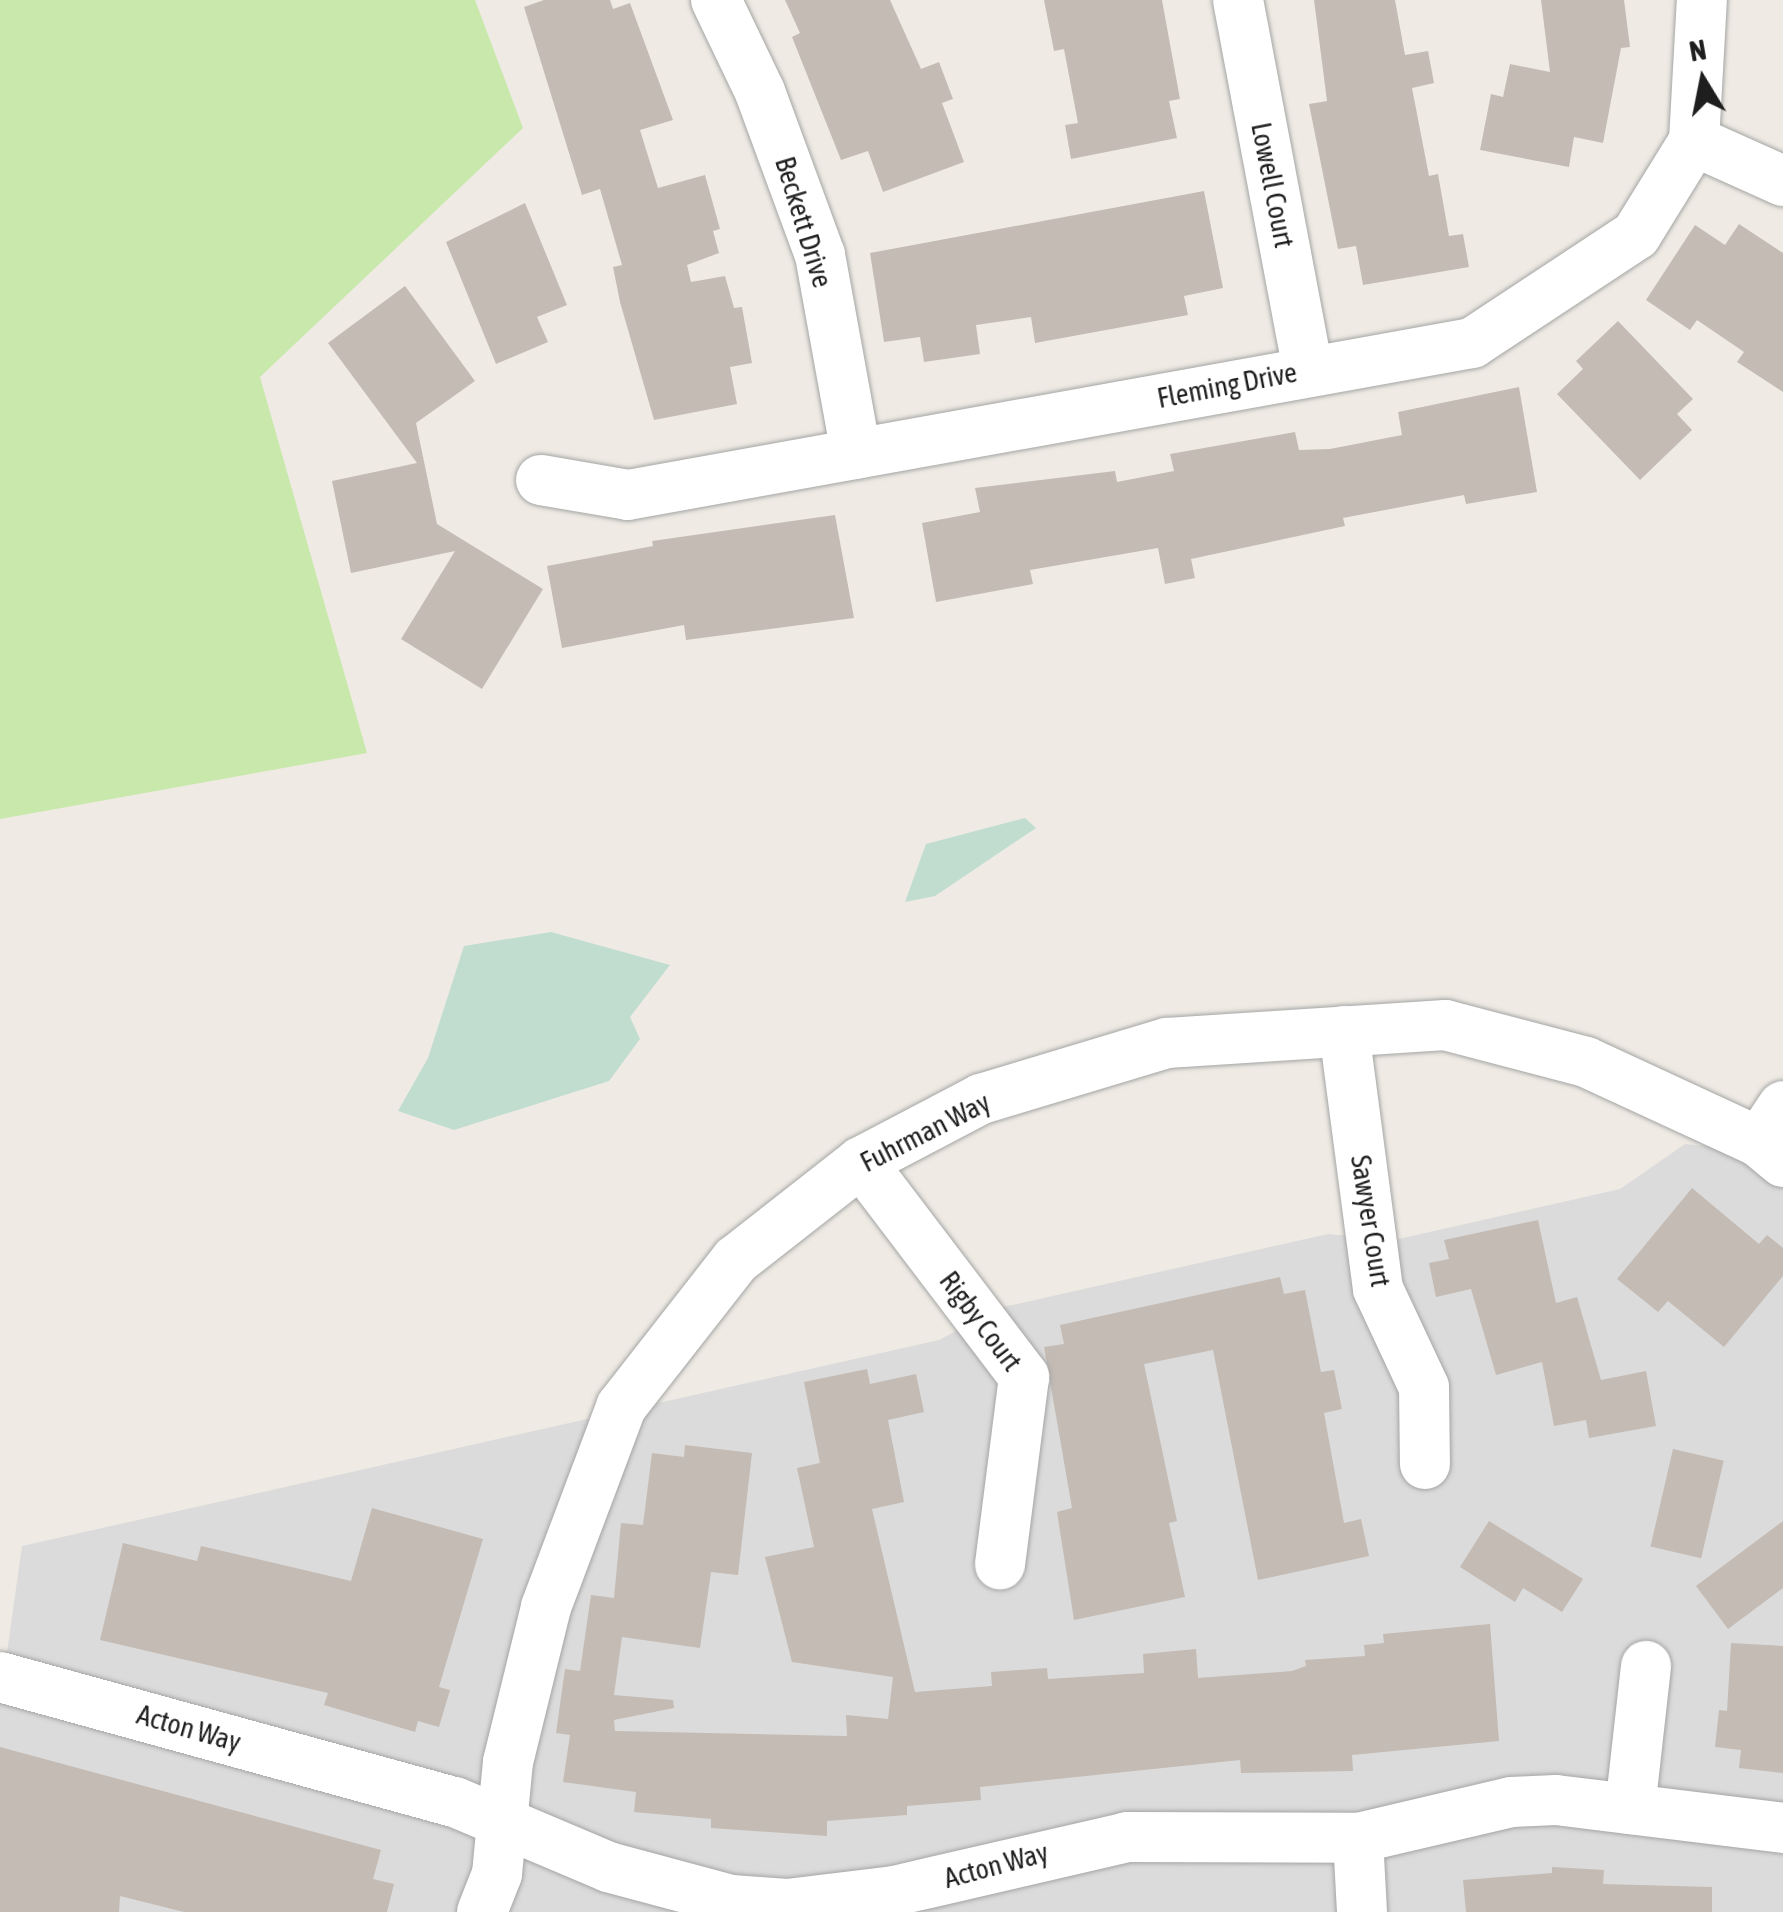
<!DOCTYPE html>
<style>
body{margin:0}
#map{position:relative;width:1783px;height:1912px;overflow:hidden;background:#efebe4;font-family:"Asap Condensed",sans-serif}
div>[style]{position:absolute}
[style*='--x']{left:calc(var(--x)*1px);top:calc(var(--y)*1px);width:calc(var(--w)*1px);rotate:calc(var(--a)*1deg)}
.residential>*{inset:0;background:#dcdbdb}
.grass>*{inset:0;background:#c9e8ab}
.wetland>*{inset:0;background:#c1ddd0}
.building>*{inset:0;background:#c3bbb4;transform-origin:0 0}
.roads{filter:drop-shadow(0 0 2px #a5a5a5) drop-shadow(0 0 2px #a5a5a5)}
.minor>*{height:50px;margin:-25px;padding:0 25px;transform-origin:25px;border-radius:25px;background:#fff}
span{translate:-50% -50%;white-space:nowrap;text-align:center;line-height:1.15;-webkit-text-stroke:9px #fff;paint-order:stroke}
.street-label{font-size:28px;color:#1e1e1e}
.north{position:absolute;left:1653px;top:30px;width:100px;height:100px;-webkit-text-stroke:8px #fff;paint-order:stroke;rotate:350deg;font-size:28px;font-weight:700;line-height:40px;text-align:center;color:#1e1e1e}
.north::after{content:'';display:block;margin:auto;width:35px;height:45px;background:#1e1e1e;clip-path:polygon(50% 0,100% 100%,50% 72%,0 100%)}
</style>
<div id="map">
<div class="residential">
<i style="clip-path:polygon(1685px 1144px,1783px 1154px,1783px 1912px,0 1912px,0 1702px,22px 1546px,939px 1340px,999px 1308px,1328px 1234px,1394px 1240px,1620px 1189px)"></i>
</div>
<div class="grass">
<i style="clip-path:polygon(0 0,475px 0,523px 128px,260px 377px,367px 753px,0 819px)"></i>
</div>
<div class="wetland">
<i style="clip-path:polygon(1025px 818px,1036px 828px,935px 896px,905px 902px,926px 844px)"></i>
<i style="clip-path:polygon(551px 932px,670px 965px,630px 1017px,640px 1039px,609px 1081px,454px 1130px,398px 1111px,428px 1058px,464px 946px)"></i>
</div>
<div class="building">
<i style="clip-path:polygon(544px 0,610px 0,613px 9px,630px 3px,673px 120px,640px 130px,658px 188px,705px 175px,720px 229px,713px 231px,719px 253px,687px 265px,691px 282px,725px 276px,734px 308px,742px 307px,752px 363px,730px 367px,737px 404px,654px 420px,620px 302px,613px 267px,622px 265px,600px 189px,582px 195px,524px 7px)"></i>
<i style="clip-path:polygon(785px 0,890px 0,921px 69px,939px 62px,953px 99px,942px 103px,964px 162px,883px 192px,868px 151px,841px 160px,792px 37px,800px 33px)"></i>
<i style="clip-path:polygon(1044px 0,1162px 0,1180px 99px,1169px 101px,1177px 138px,1071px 159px,1065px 125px,1078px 123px,1064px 49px,1054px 51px)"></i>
<i style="clip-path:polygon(1314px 0,1395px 0,1405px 55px,1428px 51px,1434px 83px,1412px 88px,1429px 176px,1438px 174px,1449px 236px,1463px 234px,1469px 267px,1363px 285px,1356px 246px,1338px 249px,1309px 104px,1327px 101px)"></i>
<i style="clip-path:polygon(1541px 0,1624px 0,1630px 47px,1621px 48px,1603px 143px,1574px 137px,1569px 167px,1480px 150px,1491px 94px,1503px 97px,1510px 64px,1550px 72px)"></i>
<i style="clip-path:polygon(1204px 191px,1223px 288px,1184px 296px,1188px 315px,1035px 343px,1031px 317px,976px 325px,980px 354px,924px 362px,920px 337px,884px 342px,870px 253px)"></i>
<i style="clip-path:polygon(525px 203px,567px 305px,537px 317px,548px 342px,496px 364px,446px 242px)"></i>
<i style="clip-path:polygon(1739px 224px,1783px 253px,1783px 392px,1737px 362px,1744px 352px,1697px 320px,1690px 330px,1646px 300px,1695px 225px,1725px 245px)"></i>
<i style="clip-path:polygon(405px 286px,475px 381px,416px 423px,437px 524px,543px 589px,482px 689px,401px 639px,455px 551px,351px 573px,332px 481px,417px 463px,328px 343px)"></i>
<i style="clip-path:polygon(1618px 321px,1693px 399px,1677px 414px,1692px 430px,1640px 480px,1557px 394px,1583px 369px,1576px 361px)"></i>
<i style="clip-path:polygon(1519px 387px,1537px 492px,1466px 504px,1464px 495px,1343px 518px,1345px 526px,1191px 559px,1195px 578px,1165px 584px,1158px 548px,1030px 570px,1033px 584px,936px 602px,922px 523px,980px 512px,975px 488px,1115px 471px,1117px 482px,1174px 471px,1170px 454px,1295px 432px,1299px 450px,1330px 449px,1402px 435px,1398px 412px)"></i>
<i style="clip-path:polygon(835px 515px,854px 618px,686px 640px,684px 625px,562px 648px,547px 566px,653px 546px,652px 541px)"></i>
<i style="clip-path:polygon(1692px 1188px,1759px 1244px,1767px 1235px,1783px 1248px,1783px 1276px,1724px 1347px,1668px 1301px,1658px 1312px,1617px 1279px)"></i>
<i style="clip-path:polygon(1538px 1220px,1556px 1303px,1577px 1297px,1601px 1380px,1646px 1371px,1656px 1426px,1589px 1438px,1586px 1420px,1554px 1426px,1542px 1362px,1496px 1375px,1471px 1289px,1436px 1297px,1429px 1263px,1449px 1259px,1444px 1240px)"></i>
<i style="clip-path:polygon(1280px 1277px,1284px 1294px,1305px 1290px,1321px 1372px,1334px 1370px,1342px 1409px,1324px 1413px,1344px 1523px,1361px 1519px,1369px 1556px,1258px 1580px,1213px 1350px,1144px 1364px,1177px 1521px,1169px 1523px,1185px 1597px,1074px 1620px,1057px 1512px,1072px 1508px,1044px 1347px,1064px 1344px,1060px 1325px)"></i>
<i style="clip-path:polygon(867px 1369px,870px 1384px,916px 1374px,924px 1412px,888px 1420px,904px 1502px,872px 1509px,915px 1692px,992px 1686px,991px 1672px,1047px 1668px,1048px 1679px,1144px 1673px,1143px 1654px,1196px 1649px,1198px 1678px,1292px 1671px,1306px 1666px,1305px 1660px,1365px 1656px,1364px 1645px,1384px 1643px,1383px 1634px,1490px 1624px,1499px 1741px,1352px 1755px,1353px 1771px,1241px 1773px,1240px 1760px,980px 1787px,981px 1800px,907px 1806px,907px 1815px,827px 1821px,827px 1836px,711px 1828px,711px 1819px,634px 1812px,636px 1792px,563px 1782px,570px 1735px,556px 1733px,565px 1669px,580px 1671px,591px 1595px,614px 1598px,621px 1523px,643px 1525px,652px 1453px,684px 1457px,685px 1445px,752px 1453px,738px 1575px,711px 1572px,700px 1648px,622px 1637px,614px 1695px,673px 1700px,674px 1708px,614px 1720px,615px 1731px,847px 1736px,846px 1715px,888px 1719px,893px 1677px,792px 1662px,765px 1557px,814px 1547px,797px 1468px,820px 1463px,804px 1382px)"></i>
<i style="left:1673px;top:1449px;width:52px;height:100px;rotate:13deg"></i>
<i style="clip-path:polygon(372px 1508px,483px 1539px,439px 1687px,450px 1690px,439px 1727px,418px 1721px,415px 1732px,324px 1705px,328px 1693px,100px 1640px,123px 1543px,197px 1561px,201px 1546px,351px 1581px)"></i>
<i style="clip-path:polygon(1489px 1521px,1583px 1579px,1562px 1612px,1523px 1588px,1515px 1602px,1460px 1567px)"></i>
<i style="clip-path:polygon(1783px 1521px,1783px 1588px,1728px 1629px,1696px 1586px)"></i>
<i style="clip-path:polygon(1731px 1643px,1783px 1646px,1783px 1773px,1739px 1768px,1741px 1750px,1715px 1747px,1719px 1710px,1727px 1711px)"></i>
<i style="clip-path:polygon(0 1747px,381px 1850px,373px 1879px,394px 1884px,387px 1912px,184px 1912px,120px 1896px,119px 1912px,0 1912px)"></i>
<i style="clip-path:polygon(1552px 1867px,1604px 1870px,1603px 1884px,1712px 1887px,1712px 1912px,1466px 1912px,1463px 1880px,1552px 1873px)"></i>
</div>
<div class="roads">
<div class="minor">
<i style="--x:716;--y:0;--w:102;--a:64.4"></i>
<i style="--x:760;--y:92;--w:174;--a:69.8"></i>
<i style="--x:820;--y:255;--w:202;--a:79.7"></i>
<i style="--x:1238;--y:0;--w:377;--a:79.3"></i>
<i style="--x:1694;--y:141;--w:98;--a:24.2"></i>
<i style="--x:541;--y:480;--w:88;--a:9.8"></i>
<i style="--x:628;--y:495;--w:858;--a:-10.21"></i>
<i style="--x:1472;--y:343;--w:196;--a:-33.4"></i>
<i style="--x:1636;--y:235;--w:110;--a:-58.3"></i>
<i style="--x:1694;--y:141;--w:141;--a:-86.8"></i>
<i style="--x:1344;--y:1031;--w:260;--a:82.5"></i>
<i style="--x:1378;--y:1289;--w:108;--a:64.9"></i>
<i style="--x:1424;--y:1387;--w:77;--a:89.3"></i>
<i style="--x:1759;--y:1142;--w:43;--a:-56.3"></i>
<i style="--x:861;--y:1162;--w:270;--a:52.8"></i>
<i style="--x:1024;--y:1377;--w:189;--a:97.3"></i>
<i style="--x:0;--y:1677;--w:472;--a:15.4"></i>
<i style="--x:455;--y:1802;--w:166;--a:23"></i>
<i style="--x:608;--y:1867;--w:127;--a:15"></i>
<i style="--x:731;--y:1900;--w:56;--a:4.1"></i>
<i style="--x:787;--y:1904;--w:108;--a:-6.9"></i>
<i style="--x:894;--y:1891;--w:239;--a:-13"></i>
<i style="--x:1127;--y:1837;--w:231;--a:0.2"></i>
<i style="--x:1358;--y:1838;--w:157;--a:-13.2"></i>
<i style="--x:1511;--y:1802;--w:45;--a:-2.5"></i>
<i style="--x:1556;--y:1800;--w:229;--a:7"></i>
<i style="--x:1630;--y:1809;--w:144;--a:-83.6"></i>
<i style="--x:1358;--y:1838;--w:74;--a:86.9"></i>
<i style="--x:482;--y:1912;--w:41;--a:-68.5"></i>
<i style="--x:497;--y:1874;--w:113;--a:-84.4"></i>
<i style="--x:508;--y:1762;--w:160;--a:-76.2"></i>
<i style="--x:546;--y:1607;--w:214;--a:-69.4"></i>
<i style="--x:621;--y:1407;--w:187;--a:-52"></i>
<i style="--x:736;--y:1260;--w:159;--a:-38.1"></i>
<i style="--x:861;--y:1162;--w:136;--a:-27.7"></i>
<i style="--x:981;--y:1099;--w:194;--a:-16.8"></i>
<i style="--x:1167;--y:1043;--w:279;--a:-3.7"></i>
<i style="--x:1445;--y:1025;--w:146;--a:14.7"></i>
<i style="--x:1586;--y:1062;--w:191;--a:24.8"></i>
<i style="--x:1759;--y:1142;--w:31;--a:40"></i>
</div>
</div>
<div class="street-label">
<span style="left:1273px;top:185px;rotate:79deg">Lowell Court</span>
<span style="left:804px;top:222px;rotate:73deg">Beckett Drive</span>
<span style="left:1227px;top:385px;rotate:-11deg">Fleming Drive</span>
<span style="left:925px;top:1132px;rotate:-27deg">Fuhrman Way</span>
<span style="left:1371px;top:1221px;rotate:81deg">Sawyer Court</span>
<span style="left:981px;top:1321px;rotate:53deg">Rigby Court</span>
<span style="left:189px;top:1728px;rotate:16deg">Acton Way</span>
<span style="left:996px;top:1865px;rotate:-15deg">Acton Way</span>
</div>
<div class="north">N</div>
</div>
